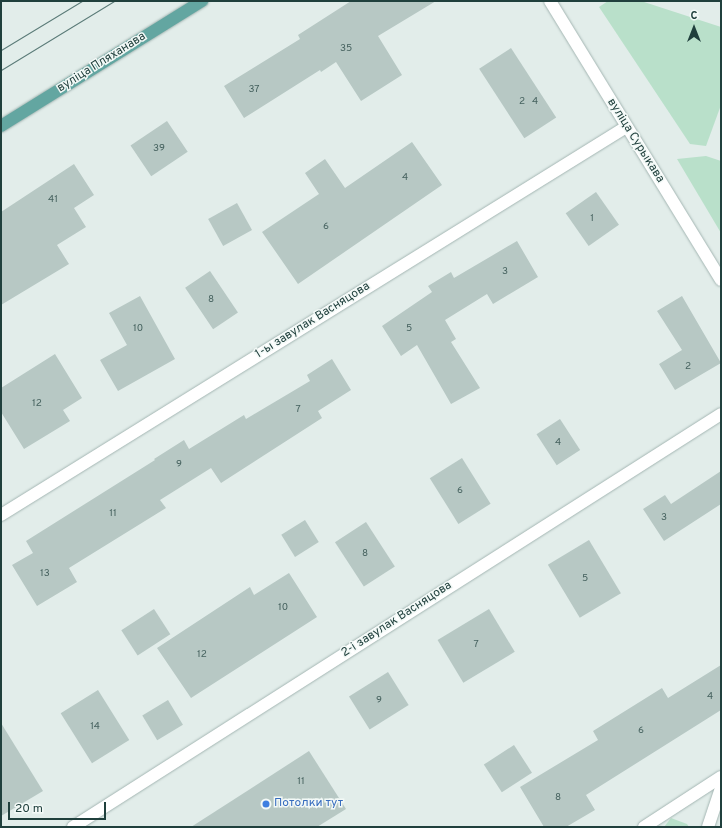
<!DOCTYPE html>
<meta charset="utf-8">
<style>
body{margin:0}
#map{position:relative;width:722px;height:828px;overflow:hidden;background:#e2edea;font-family:Overpass,sans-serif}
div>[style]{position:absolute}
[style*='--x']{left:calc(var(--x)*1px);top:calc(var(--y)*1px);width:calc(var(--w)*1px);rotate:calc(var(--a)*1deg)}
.green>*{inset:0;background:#b9e0ca}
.building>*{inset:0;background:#b7c8c4;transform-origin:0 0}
.roads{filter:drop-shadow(0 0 1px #a4b6b3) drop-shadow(0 0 1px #a4b6b3)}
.minor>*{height:12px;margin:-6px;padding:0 6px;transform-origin:6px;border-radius:6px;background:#fff}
.major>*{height:12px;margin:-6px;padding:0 6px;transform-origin:6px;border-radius:6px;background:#63a6a1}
.tram>*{height:1px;margin:-0.5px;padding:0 0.5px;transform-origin:0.5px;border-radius:0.5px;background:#5b7b78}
.dots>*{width:11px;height:11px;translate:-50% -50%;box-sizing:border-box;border:2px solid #f3f9f7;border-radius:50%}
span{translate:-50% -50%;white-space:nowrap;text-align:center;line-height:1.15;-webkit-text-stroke:3px #f3f9f7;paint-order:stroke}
.number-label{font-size:10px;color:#46625f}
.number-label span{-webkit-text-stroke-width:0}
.street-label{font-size:12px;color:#20403d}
.shop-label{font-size:12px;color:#366cbe}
.left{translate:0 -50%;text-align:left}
.frame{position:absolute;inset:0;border:2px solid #20403d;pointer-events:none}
.north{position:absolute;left:674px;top:8px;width:40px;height:40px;-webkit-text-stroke:3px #f3f9f7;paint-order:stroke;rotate:0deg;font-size:11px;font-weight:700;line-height:16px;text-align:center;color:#20403d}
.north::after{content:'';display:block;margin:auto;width:14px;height:18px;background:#20403d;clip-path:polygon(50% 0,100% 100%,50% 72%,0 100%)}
.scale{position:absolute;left:8px;top:802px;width:98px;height:18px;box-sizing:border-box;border:2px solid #20403d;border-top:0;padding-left:5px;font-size:12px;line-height:14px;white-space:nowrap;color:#20403d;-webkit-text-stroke:3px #f3f9f7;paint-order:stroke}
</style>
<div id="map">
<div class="green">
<i style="clip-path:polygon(608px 1px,641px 1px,721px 27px,721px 105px,706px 146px,690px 144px,599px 7px)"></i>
<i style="clip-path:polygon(706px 156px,721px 161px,721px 233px,677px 159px)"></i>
<i style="clip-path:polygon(671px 818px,687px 824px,689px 827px,664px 827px)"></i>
</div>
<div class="building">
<i style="clip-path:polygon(351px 1px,436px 1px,378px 36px,402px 75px,361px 101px,336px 62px,321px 72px,320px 70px,244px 118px,224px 86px,300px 39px,298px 35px)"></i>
<i style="left:511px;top:48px;width:83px;height:38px;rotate:57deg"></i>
<i style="left:167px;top:121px;width:37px;height:44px;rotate:56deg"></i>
<i style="clip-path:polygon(412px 142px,442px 185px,298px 284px,262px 232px,319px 194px,305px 173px,325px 159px,345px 188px)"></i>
<i style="clip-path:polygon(74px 164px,94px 195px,74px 208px,86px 227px,57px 245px,69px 264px,1px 305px,1px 212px)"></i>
<i style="left:596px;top:192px;width:40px;height:37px;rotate:55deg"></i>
<i style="left:237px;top:203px;width:31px;height:33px;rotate:61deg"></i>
<i style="clip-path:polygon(517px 241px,538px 277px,493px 304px,487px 294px,445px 320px,456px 339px,451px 342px,480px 388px,451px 404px,417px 345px,401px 356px,382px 326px,432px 292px,428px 286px,451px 272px,454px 278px)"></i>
<i style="left:210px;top:271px;width:50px;height:30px;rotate:56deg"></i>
<i style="clip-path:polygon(140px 296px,175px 359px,118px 391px,100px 360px,127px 345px,109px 313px)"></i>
<i style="clip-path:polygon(682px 296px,721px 363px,675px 390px,659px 364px,682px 350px,657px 311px)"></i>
<i style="clip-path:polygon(55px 354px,82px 398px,63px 410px,70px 421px,24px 449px,1px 412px,1px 388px)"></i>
<i style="clip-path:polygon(332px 359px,351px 390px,318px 411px,322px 418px,221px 483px,211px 468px,160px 500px,166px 508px,69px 568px,77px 582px,37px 606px,12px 565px,33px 553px,26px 541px,155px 460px,154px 459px,184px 440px,189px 449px,244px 415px,246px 419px,310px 381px,307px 375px)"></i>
<i style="left:560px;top:419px;width:37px;height:28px;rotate:57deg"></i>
<i style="left:462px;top:458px;width:54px;height:38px;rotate:58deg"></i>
<i style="clip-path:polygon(721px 471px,721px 504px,664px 541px,643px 509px,665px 495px,671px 504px)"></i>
<i style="left:305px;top:520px;width:26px;height:28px;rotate:58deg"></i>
<i style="left:366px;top:522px;width:53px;height:37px;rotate:57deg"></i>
<i style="left:589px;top:540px;width:62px;height:48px;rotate:59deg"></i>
<i style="clip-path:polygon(289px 573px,317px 617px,191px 698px,157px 648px,250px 587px,254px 595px)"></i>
<i style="left:154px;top:609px;width:30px;height:39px;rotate:57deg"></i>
<i style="left:489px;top:609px;width:50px;height:60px;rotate:59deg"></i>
<i style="clip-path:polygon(721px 665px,721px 710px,586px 795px,595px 810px,566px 827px,544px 827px,520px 787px,598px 740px,593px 731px,662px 688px,668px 698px)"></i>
<i style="left:388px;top:672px;width:39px;height:46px;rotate:58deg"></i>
<i style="left:98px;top:690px;width:59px;height:44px;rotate:58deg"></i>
<i style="left:168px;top:700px;width:29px;height:30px;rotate:59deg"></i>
<i style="clip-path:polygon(1px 723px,43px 791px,1px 816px)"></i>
<i style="left:514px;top:745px;width:33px;height:36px;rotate:57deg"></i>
<i style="clip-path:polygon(309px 751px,346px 809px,317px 827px,191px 827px)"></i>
</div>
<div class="roads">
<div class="minor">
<i style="--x:550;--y:1;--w:327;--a:58.5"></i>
<i style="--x:1;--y:515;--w:736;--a:-31.83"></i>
<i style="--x:73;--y:827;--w:768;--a:-32.51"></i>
<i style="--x:644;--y:827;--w:92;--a:-33"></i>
<i style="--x:708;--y:827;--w:41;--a:-71.6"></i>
</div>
<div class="major">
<i style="--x:1;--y:126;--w:237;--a:-31.9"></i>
</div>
</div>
<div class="tram">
<i style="--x:1;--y:50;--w:95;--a:-31.2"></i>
<i style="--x:1;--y:70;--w:132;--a:-31.4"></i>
</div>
<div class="dots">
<i style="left:266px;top:804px;background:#3f7fe0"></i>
</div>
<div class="number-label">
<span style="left:346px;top:49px">35</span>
<span style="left:254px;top:90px">37</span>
<span style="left:522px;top:102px">2</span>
<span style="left:535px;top:102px">4</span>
<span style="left:159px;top:149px">39</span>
<span style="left:405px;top:178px">4</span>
<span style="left:53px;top:200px">41</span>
<span style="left:592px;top:219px">1</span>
<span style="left:326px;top:227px">6</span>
<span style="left:505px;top:272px">3</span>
<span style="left:211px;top:300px">8</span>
<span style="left:138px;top:329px">10</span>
<span style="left:409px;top:329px">5</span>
<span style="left:688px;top:367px">2</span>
<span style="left:37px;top:404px">12</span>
<span style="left:298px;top:410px">7</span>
<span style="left:558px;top:443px">4</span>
<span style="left:179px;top:465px">9</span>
<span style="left:460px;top:491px">6</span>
<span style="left:113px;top:514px">11</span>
<span style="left:664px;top:518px">3</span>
<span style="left:365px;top:554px">8</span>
<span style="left:45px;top:574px">13</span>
<span style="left:585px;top:579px">5</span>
<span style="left:283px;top:608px">10</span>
<span style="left:476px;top:645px">7</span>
<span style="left:202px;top:655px">12</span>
<span style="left:710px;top:697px">4</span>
<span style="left:379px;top:701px">9</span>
<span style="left:95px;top:727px">14</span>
<span style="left:641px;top:731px">6</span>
<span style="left:301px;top:782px">11</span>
<span style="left:558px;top:798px">8</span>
</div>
<div class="street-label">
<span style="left:102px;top:63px;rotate:-32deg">вуліца Пляханава</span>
<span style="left:635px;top:141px;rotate:58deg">вуліца Сурыкава</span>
<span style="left:313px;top:321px;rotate:-32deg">1-ы завулак Васняцова</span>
<span style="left:397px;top:620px;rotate:-33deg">2-і завулак Васняцова</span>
</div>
<div class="shop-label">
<span class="left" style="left:274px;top:804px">Потолки тут</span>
</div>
<div class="frame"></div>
<div class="north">С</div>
<div class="scale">20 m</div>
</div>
